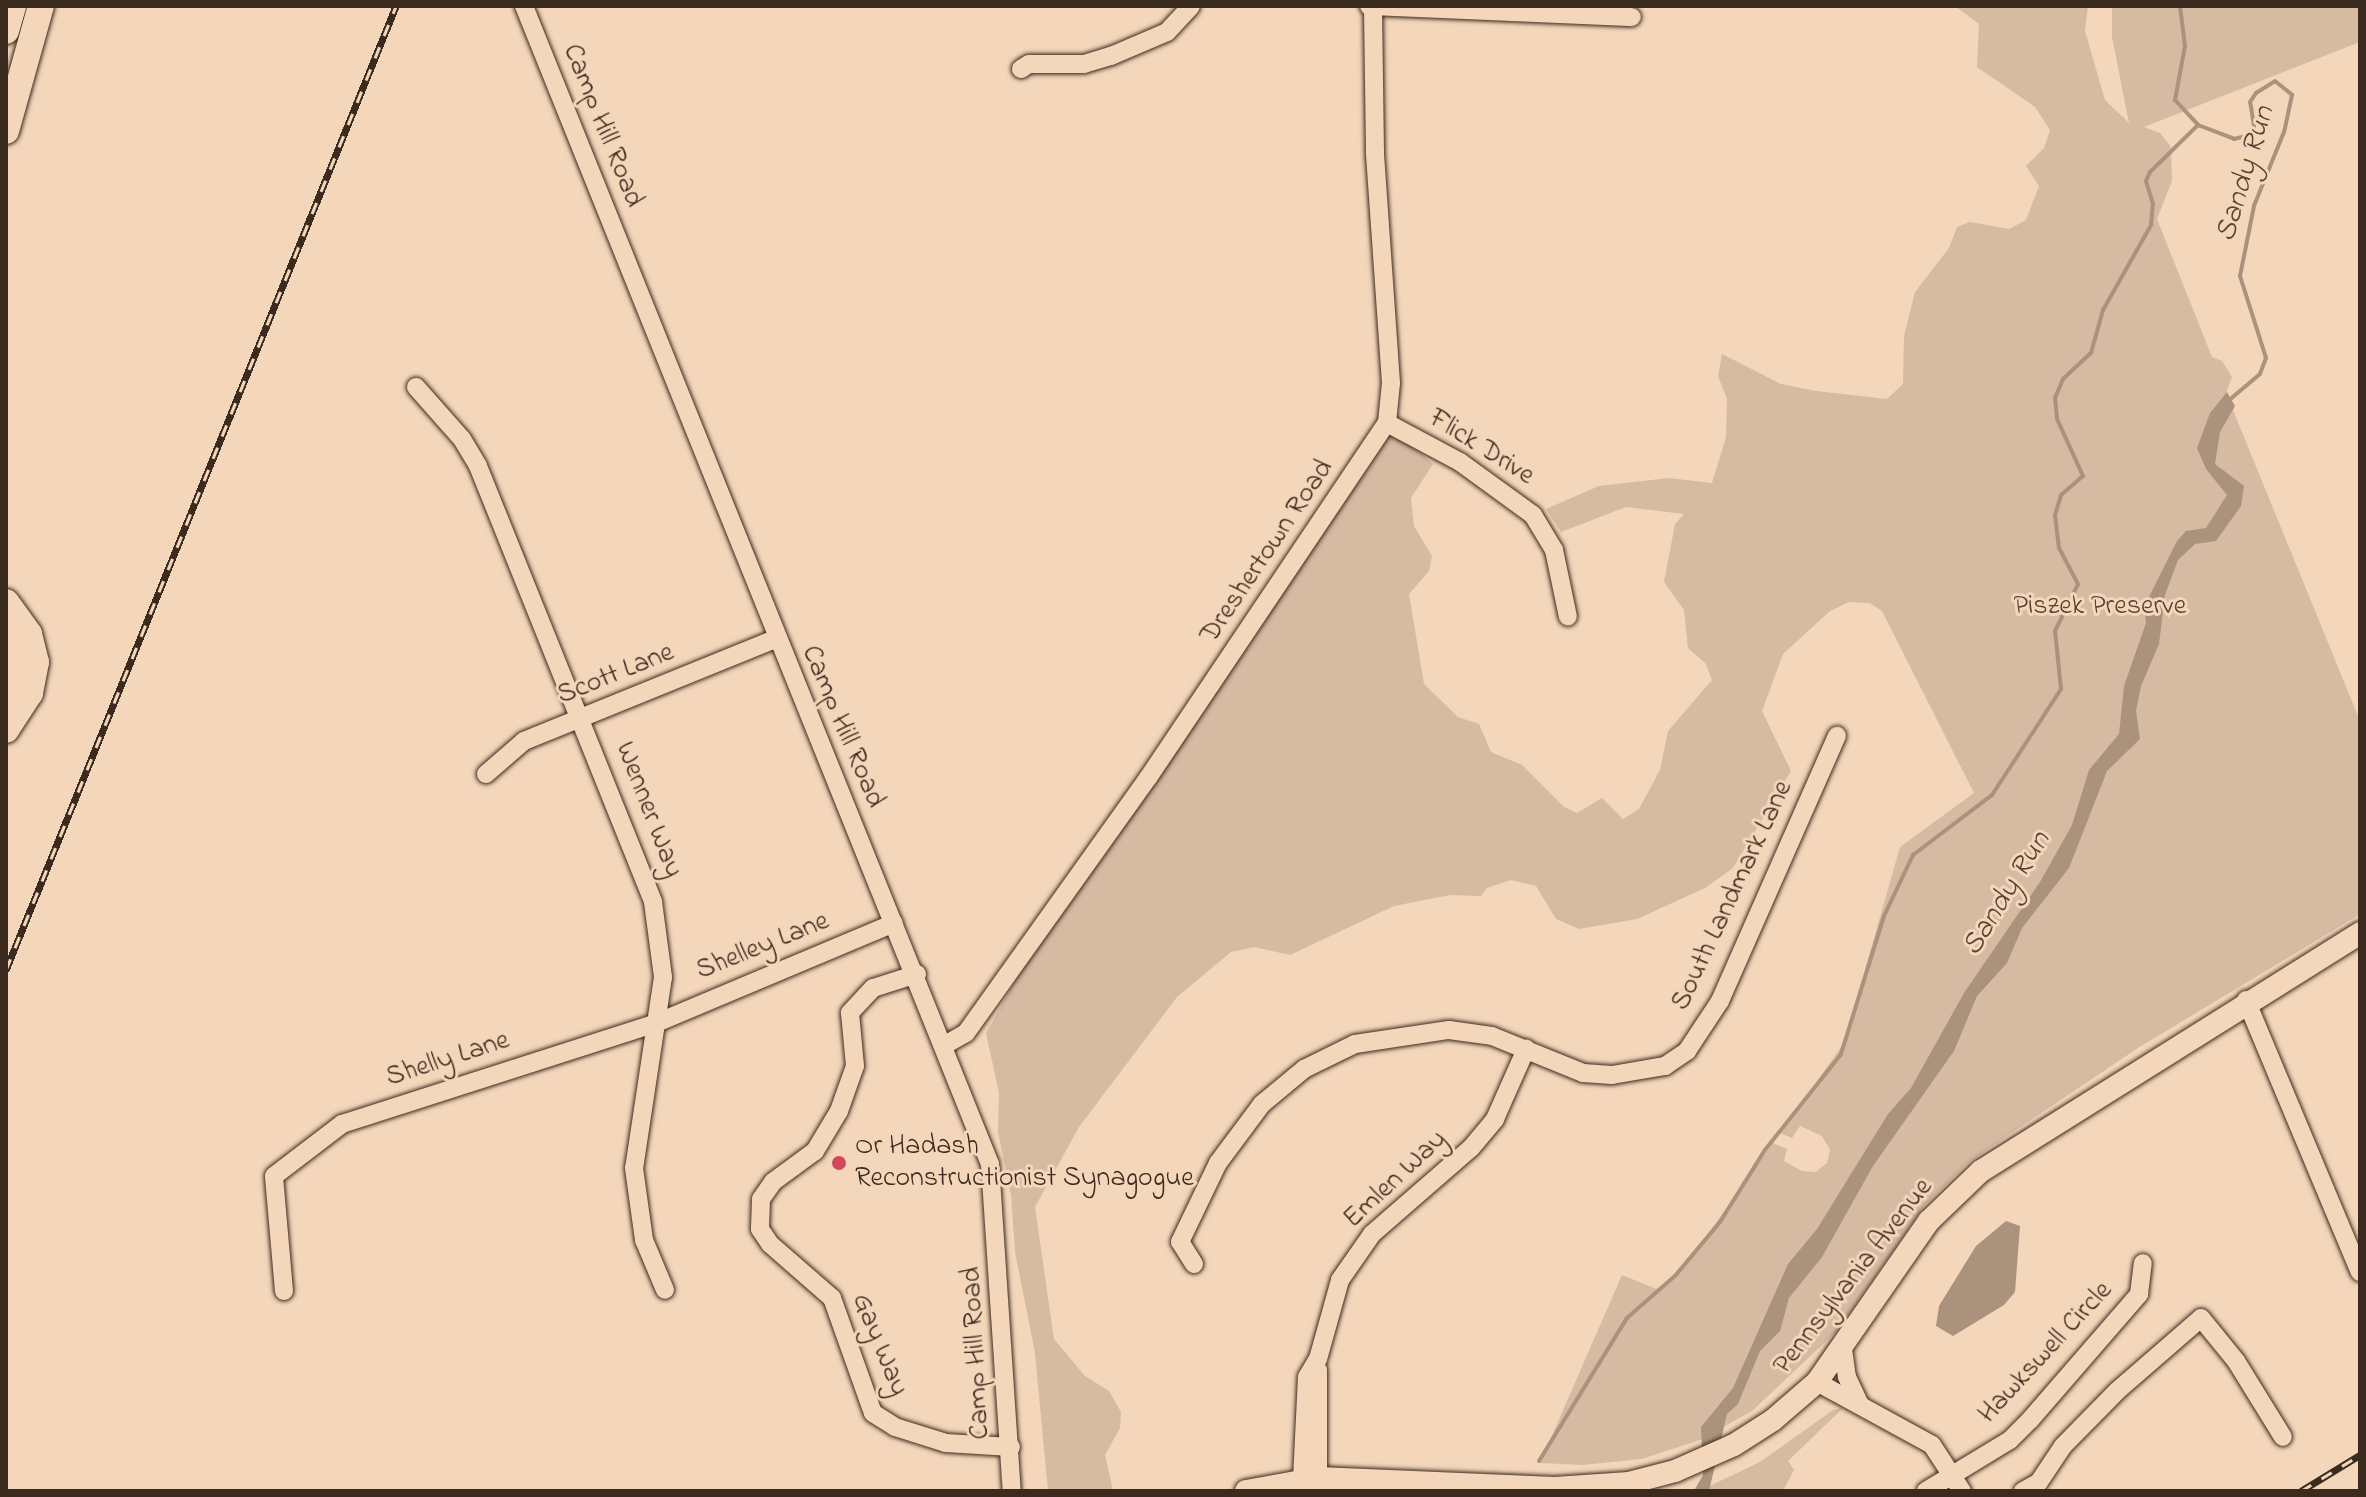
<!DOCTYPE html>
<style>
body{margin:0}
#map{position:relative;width:2366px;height:1497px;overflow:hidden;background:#f4d6ba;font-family:"Indie Flower",sans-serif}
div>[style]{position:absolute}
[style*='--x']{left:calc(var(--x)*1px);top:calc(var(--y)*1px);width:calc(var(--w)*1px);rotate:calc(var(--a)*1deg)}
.green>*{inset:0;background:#d6baa1}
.water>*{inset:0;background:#aa927c}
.stream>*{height:4px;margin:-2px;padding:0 2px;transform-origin:2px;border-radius:2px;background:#aa927c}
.roads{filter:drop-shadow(0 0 2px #3b2a1e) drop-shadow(0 0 2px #3b2a1e)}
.minor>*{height:18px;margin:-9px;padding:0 9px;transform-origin:9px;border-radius:9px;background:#f4d6ba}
.major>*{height:22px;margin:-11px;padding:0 11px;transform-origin:11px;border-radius:11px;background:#f4d6ba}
.highway>*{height:26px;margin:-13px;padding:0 13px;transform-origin:13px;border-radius:13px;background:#f4d6ba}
.rail>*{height:7px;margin-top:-3.5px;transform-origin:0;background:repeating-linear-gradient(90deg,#f4d6ba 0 12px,#3b2a1e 0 24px);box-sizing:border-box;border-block:2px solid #3b2a1e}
.dots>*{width:22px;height:22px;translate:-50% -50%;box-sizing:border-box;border:4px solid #f4d6ba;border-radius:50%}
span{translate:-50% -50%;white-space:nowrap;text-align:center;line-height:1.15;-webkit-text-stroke:6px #f4d6ba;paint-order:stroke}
.street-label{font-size:28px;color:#3b2a1e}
.park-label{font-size:28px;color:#524032}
.poi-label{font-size:28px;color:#3b2a1e}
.left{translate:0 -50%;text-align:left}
.water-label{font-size:30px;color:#574436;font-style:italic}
.frame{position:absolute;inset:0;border:8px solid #3b2a1e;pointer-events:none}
</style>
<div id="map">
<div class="green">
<i style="clip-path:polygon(1955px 6px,2088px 6px,2085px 31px,2105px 100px,2129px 123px,2112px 37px,2112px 6px,2360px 6px,2360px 42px,2144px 127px,2160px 133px,2171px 147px,2172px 181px,2157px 219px,2212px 357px,2222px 361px,2232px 377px,2226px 393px,2360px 721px,2360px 914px,2138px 1048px,1970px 1161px,1924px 1206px,1836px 1332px,1752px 1411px,1700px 1440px,1642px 1459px,1582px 1465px,1540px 1463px,1622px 1275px,1659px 1290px,1680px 1273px,1773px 1143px,1787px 1149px,1784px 1161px,1802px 1171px,1816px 1172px,1827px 1163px,1830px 1150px,1822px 1136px,1800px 1126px,1792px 1138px,1780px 1133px,1844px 1043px,1900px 847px,1974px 793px,1882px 611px,1870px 603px,1849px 602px,1830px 611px,1783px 654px,1762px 711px,1791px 771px,1733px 868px,1705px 888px,1637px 919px,1579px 929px,1556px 919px,1536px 886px,1511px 880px,1487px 888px,1481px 896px,1450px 895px,1394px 906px,1290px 955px,1254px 947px,1231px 952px,1177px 997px,1079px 1127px,1035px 1207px,1054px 1339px,1085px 1376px,1109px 1391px,1121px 1412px,1120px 1428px,1105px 1455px,1113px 1491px,1048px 1491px,1035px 1353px,1015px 1252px,1011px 1195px,998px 1132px,999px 1093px,986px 1033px,1029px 956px,1388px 434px,1402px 436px,1433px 464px,1411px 498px,1414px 526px,1432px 556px,1429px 571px,1409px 594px,1424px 684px,1458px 717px,1479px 724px,1491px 752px,1522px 765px,1564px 807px,1577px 813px,1602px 798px,1623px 819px,1639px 809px,1660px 770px,1668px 731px,1712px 680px,1706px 664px,1688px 648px,1684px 610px,1664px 582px,1675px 524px,1684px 514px,1626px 507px,1561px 532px,1546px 509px,1599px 486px,1669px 478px,1712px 483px,1726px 437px,1727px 399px,1718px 376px,1722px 354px,1781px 384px,1816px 391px,1887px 399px,1903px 384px,1904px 336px,1915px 292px,1949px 248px,1957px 227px,1970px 222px,2009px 229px,2026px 220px,2039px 186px,2026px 166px,2044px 148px,2050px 130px,2035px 107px,1977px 67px,1979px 24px)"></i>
<i style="clip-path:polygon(1843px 1408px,1788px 1461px,1794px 1470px,1783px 1491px,1699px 1491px,1760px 1462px,1833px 1410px)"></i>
</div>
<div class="water">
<i style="clip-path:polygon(2227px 392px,2235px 406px,2220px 432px,2215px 464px,2244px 486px,2241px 506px,2216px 541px,2195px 544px,2178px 560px,2165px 595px,2159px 644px,2141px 686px,2136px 711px,2140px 739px,2107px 771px,2069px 868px,2022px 928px,2007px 963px,1977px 996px,1954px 1051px,1873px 1166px,1822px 1257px,1789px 1298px,1780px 1331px,1760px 1351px,1738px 1404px,1727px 1414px,1709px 1491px,1694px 1491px,1703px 1475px,1701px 1427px,1733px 1388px,1788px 1264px,1817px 1229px,1888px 1114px,1911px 1088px,1964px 993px,2040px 882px,2072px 825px,2089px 770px,2119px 734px,2124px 686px,2146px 623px,2144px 607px,2177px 541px,2186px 531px,2206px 528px,2227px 495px,2206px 469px,2197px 448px,2210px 413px)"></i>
<i style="clip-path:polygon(2006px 1221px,2020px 1226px,2015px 1292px,2004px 1305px,1953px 1336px,1936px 1326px,1939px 1306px,1976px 1246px)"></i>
</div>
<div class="stream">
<i style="--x:2180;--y:6;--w:40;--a:82.9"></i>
<i style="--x:2185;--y:46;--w:55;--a:100.5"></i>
<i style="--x:2175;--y:100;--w:34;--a:47"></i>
<i style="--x:2198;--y:125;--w:39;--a:21"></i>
<i style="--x:2234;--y:139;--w:16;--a:-14"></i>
<i style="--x:2250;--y:135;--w:10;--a:-66"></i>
<i style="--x:2254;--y:126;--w:24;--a:-99"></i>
<i style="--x:2250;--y:102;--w:11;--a:-56"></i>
<i style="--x:2256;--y:93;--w:22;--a:-32"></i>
<i style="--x:2275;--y:81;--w:22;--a:39"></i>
<i style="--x:2292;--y:95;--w:38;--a:102"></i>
<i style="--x:2284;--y:132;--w:80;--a:112.1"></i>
<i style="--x:2254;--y:206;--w:71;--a:101.3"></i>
<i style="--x:2240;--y:276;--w:86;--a:72.4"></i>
<i style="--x:2266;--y:358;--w:17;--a:111"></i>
<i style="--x:2260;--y:374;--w:43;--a:139.7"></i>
<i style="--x:1539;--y:1461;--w:168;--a:-58.4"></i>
<i style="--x:1627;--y:1318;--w:64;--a:-41.2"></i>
<i style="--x:1675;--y:1276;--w:70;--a:-50.2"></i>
<i style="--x:1720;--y:1222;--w:85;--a:-58"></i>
<i style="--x:1765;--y:1150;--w:122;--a:-51.6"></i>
<i style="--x:1841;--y:1054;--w:145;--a:-72.7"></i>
<i style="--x:1884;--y:916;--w:68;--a:-64.6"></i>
<i style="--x:1913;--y:855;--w:99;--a:-37.2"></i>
<i style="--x:1992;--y:795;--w:126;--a:-56.9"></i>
<i style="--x:2061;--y:689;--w:58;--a:-95.9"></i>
<i style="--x:2055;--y:631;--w:52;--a:-63.9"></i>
<i style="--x:2078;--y:584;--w:41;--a:-117.8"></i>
<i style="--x:2059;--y:548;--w:33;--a:-97"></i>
<i style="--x:2055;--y:515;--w:21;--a:-73"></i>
<i style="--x:2061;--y:495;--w:29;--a:-41"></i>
<i style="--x:2083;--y:476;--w:63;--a:-114.5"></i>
<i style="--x:2057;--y:419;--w:21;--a:-95"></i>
<i style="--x:2055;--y:398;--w:21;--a:-67"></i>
<i style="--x:2063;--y:379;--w:38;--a:-43"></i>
<i style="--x:2091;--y:353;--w:45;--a:-74.4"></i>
<i style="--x:2103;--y:310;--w:98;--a:-60.5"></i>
<i style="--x:2151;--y:225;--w:21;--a:-85"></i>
<i style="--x:2153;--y:204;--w:24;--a:-107"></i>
<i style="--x:2146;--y:181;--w:10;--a:-66"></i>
<i style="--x:2150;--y:172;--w:67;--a:-44.4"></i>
</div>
<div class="roads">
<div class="minor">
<i style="--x:524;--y:6;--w:1248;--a:68.08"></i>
<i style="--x:990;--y:1164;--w:328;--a:86.2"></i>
<i style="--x:1369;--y:6;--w:263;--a:2.4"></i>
<i style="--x:1021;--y:69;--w:9;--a:-32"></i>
<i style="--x:1029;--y:64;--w:55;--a:0"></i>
<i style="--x:1084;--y:64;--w:28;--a:-17"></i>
<i style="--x:1111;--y:56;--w:61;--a:-23.2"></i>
<i style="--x:1167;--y:32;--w:35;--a:-47"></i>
<i style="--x:416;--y:387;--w:69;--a:48.5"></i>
<i style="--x:462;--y:439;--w:31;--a:59"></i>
<i style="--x:478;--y:466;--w:470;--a:68.1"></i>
<i style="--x:653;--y:902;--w:76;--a:82.4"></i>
<i style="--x:663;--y:977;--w:193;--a:98.6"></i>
<i style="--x:634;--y:1168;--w:73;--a:82.1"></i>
<i style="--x:644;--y:1240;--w:54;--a:67.2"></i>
<i style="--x:1387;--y:423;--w:83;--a:28.1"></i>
<i style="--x:1460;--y:462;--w:90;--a:36"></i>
<i style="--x:1533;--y:515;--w:41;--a:59"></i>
<i style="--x:1554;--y:550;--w:68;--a:78.2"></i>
<i style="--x:486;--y:774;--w:50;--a:-41"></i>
<i style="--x:524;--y:741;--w:271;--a:-22.1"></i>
<i style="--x:917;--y:974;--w:46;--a:162.3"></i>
<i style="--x:873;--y:988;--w:34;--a:133"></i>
<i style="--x:850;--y:1013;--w:53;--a:84.6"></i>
<i style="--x:855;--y:1066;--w:48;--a:109.6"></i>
<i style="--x:839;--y:1111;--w:47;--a:121"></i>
<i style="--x:815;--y:1151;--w:52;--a:143.6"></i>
<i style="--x:773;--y:1182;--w:21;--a:125"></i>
<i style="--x:761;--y:1199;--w:30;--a:92"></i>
<i style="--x:760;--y:1229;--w:18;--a:56"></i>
<i style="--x:770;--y:1244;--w:82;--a:41.1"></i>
<i style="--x:832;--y:1298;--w:122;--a:70.4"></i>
<i style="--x:873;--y:1413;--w:26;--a:32"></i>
<i style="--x:895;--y:1427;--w:53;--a:17.4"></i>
<i style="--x:946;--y:1443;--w:65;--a:3.5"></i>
<i style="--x:2246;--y:1000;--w:295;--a:67.3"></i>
<i style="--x:945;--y:1045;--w:24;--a:-30"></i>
<i style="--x:966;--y:1033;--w:313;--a:-54.5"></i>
<i style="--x:1148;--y:778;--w:428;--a:-56.1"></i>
<i style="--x:1387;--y:423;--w:40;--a:-84.3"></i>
<i style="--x:1391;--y:383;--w:232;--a:-94"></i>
<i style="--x:1375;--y:152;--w:146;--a:-90.8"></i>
<i style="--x:1194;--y:1264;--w:26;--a:-122"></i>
<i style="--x:1180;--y:1242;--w:88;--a:-64.3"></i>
<i style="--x:1218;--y:1163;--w:74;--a:-53.3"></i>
<i style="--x:1262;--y:1104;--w:55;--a:-39.8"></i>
<i style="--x:1304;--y:1069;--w:57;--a:-26.1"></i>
<i style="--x:1355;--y:1044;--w:95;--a:-8.5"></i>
<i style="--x:1449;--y:1030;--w:43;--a:7.9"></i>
<i style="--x:1492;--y:1036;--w:98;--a:22.1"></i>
<i style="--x:1583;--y:1073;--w:29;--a:4"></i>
<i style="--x:1612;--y:1075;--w:54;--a:-9.6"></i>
<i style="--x:1665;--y:1066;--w:27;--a:-34"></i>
<i style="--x:1687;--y:1051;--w:60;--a:-56.6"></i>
<i style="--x:1720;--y:1001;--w:290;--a:-66.2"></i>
<i style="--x:284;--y:1291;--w:115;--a:-95"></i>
<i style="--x:274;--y:1176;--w:86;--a:-37.4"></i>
<i style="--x:342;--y:1124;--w:328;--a:-17.8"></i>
<i style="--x:654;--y:1024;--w:260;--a:-22.8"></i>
<i style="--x:1843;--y:1349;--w:28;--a:82"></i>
<i style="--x:1847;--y:1377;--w:31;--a:65"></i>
<i style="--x:1318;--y:1370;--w:108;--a:90"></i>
<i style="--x:1817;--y:1382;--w:131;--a:28.7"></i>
<i style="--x:1932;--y:1445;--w:55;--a:56.9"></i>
<i style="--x:1302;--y:1479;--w:102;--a:-87.2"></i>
<i style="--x:1307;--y:1377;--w:21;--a:-59"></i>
<i style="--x:1318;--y:1359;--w:82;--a:-74.4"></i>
<i style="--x:1340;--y:1280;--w:56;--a:-55.2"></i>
<i style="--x:1372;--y:1234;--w:131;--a:-41"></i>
<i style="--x:1471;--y:1148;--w:38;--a:-50"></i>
<i style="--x:1495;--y:1119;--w:77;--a:-66.1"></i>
<i style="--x:1926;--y:1491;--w:98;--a:-31.3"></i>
<i style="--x:2010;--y:1440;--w:28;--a:-45"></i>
<i style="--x:2030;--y:1420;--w:167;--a:-49.1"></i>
<i style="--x:2139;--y:1294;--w:31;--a:-83"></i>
<i style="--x:2023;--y:1491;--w:18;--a:-29"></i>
<i style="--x:2039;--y:1482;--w:43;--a:-56.3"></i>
<i style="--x:2063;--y:1446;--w:77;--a:-45.5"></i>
<i style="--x:2117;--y:1391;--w:111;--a:-41"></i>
<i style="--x:2201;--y:1318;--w:55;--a:50.9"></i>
<i style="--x:2236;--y:1361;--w:89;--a:58.3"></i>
</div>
<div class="major">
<i style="--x:1246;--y:1491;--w:73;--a:-10.2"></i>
<i style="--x:1318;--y:1478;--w:237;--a:2.4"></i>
<i style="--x:1555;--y:1488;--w:74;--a:-3.9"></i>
<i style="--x:1629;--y:1483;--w:48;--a:-14.6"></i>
<i style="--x:1675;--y:1471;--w:64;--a:-23.8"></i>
<i style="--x:1734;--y:1445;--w:46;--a:-32.7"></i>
<i style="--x:1773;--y:1420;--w:58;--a:-40.8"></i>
<i style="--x:1817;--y:1382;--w:196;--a:-55.2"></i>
<i style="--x:1929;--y:1221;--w:72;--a:-43.9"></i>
<i style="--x:1981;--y:1171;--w:448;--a:-32.1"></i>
</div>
<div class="highway">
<i style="--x:6;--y:31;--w:26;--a:-74"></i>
<i style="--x:6;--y:131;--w:130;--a:-74.4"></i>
<i style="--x:6;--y:602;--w:39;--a:54"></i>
<i style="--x:29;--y:634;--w:29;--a:76"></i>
<i style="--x:36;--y:662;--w:32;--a:101"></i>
<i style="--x:30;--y:693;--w:44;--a:123"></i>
<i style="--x:6;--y:630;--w:41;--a:74.2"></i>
<i style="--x:17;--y:669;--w:37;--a:107"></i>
</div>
</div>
<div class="rail">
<i style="--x:6;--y:970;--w:1040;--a:-67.97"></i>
<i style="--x:2301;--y:1491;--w:69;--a:-31.4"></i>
</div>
<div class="dots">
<i style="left:839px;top:1163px;background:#d1495b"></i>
</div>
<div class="street-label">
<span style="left:602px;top:126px;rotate:68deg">Camp Hill Road</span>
<span style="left:1481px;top:448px;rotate:32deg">Flick Drive</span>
<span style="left:1268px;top:552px;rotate:-56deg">Dreshertown Road</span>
<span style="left:616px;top:675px;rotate:-22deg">Scott Lane</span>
<span style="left:842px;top:727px;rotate:67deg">Camp Hill Road</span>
<span style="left:648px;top:810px;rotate:69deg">Wenner Way</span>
<span style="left:1733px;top:896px;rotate:-65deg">South Landmark Lane</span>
<span style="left:763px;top:947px;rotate:-22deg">Shelley Lane</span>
<span style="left:448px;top:1060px;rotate:-18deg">Shelly Lane</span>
<span style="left:1396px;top:1180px;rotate:-43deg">Emlen Way</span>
<span style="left:1854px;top:1277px;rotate:-52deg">Pennsylvania Avenue</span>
<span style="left:879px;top:1345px;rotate:68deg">Gay Way</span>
<span style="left:977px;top:1353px;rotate:-93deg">Camp Hill Road</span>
<span style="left:2046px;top:1353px;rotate:-47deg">Hawkswell Circle</span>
</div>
<div class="park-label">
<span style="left:2100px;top:607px">Piszek Preserve</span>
</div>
<div class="poi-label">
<span class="left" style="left:855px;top:1163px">Or Hadash<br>Reconstructionist Synagogue</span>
</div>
<div class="water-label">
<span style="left:2246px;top:174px;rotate:-73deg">Sandy Run</span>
<span style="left:2007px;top:894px;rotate:-58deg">Sandy Run</span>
</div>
<div class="frame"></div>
</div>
